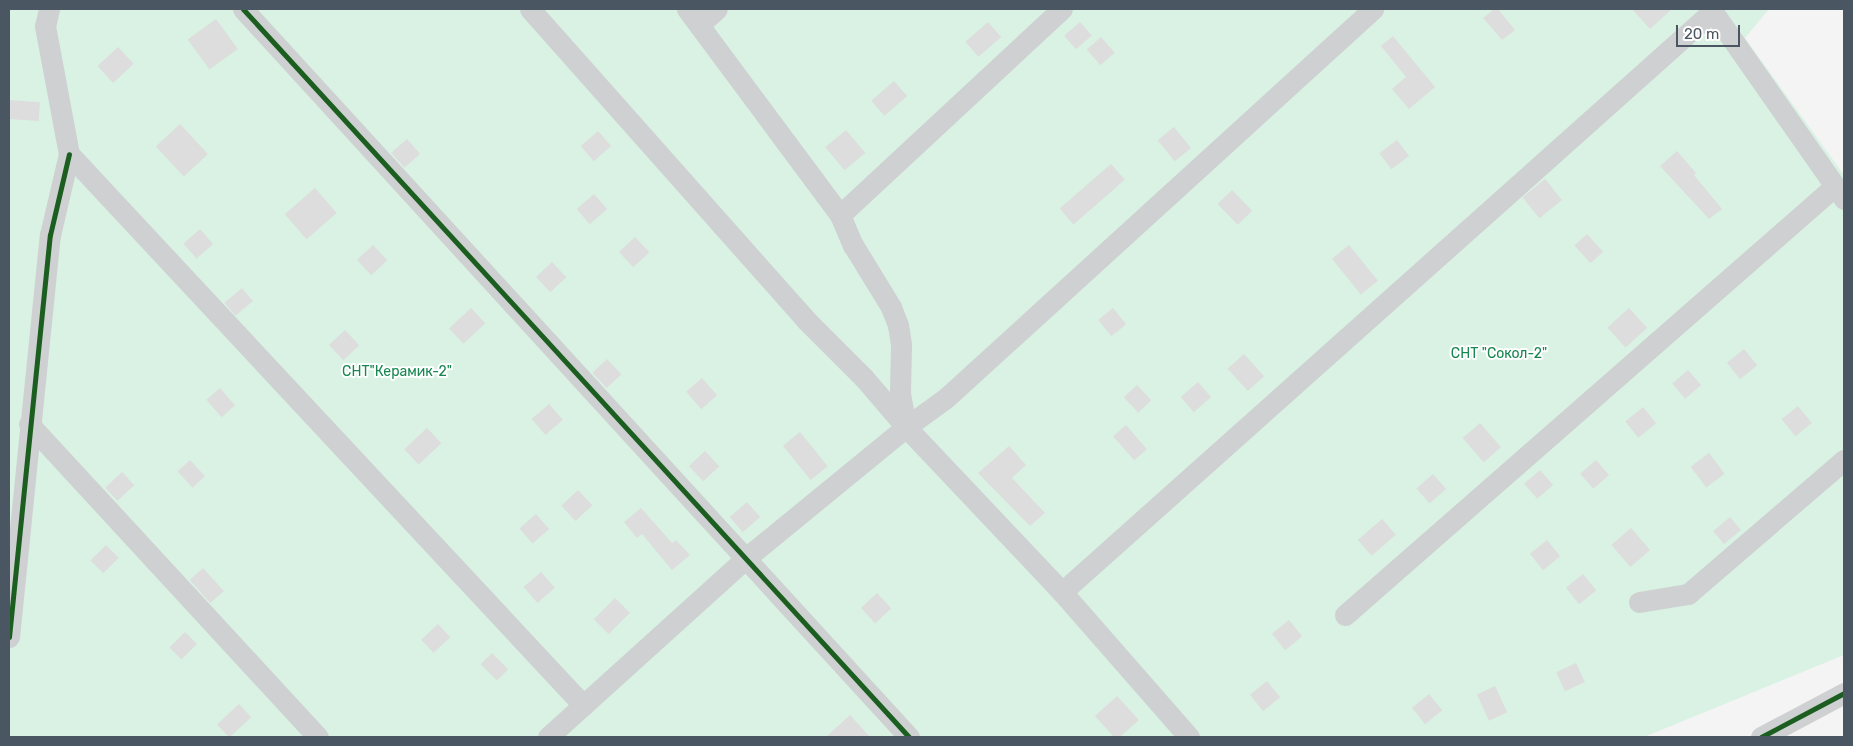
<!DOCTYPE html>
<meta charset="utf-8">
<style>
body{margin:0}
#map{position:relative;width:1853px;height:746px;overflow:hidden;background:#f4f4f4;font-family:Rubik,sans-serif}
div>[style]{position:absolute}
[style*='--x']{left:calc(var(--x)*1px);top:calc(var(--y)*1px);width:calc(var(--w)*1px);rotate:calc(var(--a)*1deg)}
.green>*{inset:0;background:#d9f2e3}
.building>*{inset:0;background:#ddddde;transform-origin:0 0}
.minor>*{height:21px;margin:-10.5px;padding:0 10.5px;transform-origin:10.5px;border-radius:10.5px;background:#ced0d2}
.cycleway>*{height:5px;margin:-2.5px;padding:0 2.5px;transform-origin:2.5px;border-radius:2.5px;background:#1b5e20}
span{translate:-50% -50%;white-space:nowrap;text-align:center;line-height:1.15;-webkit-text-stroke:4px #fff;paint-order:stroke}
.park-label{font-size:14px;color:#17864f}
.frame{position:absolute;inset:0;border:10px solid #4a5661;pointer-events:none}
.scale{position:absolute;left:1676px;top:25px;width:64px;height:22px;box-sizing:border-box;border:2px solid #4a5661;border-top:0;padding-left:6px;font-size:15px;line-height:18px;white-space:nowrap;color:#4a5661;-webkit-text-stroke:4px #fff;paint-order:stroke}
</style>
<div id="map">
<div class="green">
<i style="clip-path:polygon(9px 9px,1769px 9px,1745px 38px,1844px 175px,1844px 655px,1644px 737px,9px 737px)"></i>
</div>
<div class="building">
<i style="clip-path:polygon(1494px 9px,1498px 9px,1515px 30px,1502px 40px,1483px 18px)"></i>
<i style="clip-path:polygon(1632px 9px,1672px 9px,1650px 29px)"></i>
<i style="left:216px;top:19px;width:37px;height:35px;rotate:54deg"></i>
<i style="left:988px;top:22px;width:20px;height:30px;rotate:49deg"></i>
<i style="left:1080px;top:22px;width:18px;height:21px;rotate:49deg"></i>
<i style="clip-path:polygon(1393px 36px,1435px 87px,1409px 109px,1392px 89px,1406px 77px,1381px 46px)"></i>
<i style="left:1101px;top:37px;width:21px;height:19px;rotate:49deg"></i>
<i style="left:118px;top:47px;width:23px;height:28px;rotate:47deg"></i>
<i style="left:894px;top:81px;width:20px;height:30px;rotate:49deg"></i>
<i style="left:9px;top:100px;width:31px;height:19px;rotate:4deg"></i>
<i style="left:180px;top:124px;width:41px;height:33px;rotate:47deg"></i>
<i style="left:1174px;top:127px;width:27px;height:21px;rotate:51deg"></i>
<i style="left:846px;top:130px;width:30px;height:27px;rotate:50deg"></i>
<i style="left:598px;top:131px;width:20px;height:23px;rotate:49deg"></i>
<i style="left:407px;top:139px;width:20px;height:21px;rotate:49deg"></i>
<i style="left:1397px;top:140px;width:20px;height:22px;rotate:53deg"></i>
<i style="clip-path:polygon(1677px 151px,1696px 173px,1694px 175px,1722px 209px,1709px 219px,1660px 166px)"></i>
<i style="left:1111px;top:164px;width:21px;height:68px;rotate:49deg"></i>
<i style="left:1545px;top:179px;width:27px;height:29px;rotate:51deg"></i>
<i style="left:315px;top:188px;width:33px;height:40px;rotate:49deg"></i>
<i style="left:1232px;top:190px;width:29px;height:20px;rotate:46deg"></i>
<i style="left:594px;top:194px;width:20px;height:23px;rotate:49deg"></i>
<i style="left:200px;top:229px;width:20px;height:22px;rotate:49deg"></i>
<i style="left:1587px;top:234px;width:24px;height:17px;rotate:48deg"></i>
<i style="left:635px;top:237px;width:21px;height:22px;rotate:47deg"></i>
<i style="left:373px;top:245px;width:21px;height:22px;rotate:47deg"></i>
<i style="left:1349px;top:245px;width:46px;height:22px;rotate:51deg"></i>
<i style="left:552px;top:262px;width:21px;height:22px;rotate:47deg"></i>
<i style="left:242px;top:288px;width:17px;height:23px;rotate:50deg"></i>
<i style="left:471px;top:308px;width:21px;height:30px;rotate:47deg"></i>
<i style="left:1113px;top:308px;width:21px;height:19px;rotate:51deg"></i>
<i style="left:1629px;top:308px;width:27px;height:29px;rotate:48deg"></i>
<i style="left:345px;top:330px;width:21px;height:22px;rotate:47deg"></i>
<i style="left:1744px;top:349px;width:21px;height:22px;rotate:51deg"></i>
<i style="left:1244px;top:354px;width:30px;height:22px;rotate:48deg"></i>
<i style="left:607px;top:359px;width:21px;height:20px;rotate:47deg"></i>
<i style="left:1688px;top:370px;width:20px;height:21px;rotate:49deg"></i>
<i style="left:702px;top:378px;width:23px;height:21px;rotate:49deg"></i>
<i style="left:1198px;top:382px;width:20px;height:23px;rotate:49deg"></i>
<i style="left:1137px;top:385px;width:21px;height:18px;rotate:47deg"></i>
<i style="left:220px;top:388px;width:23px;height:18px;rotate:49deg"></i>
<i style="left:549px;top:404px;width:21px;height:23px;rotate:49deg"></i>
<i style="left:1798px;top:406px;width:22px;height:21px;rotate:51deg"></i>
<i style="left:1643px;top:407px;width:21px;height:23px;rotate:51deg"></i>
<i style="left:1480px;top:423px;width:32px;height:23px;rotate:49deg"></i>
<i style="left:1126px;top:425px;width:32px;height:17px;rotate:49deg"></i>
<i style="left:427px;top:428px;width:21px;height:31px;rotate:47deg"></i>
<i style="left:800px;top:432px;width:44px;height:22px;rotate:51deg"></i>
<i style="clip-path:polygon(1009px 446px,1026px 465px,1012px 478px,1045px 513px,1030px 526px,978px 473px)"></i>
<i style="left:705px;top:451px;width:21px;height:22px;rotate:47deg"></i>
<i style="left:1709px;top:453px;width:26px;height:23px;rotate:53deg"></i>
<i style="left:190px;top:460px;width:22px;height:17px;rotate:47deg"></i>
<i style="left:1596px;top:460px;width:20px;height:21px;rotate:49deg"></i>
<i style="left:1540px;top:470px;width:20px;height:21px;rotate:49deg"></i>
<i style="left:122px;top:472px;width:18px;height:23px;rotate:47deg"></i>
<i style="left:1433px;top:474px;width:20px;height:22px;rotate:49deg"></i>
<i style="left:578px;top:490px;width:21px;height:23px;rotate:47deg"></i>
<i style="left:747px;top:502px;width:20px;height:23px;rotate:49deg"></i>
<i style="clip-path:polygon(641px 508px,672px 543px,676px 540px,690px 555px,672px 570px,642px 534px,637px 538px,624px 522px)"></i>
<i style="left:536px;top:514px;width:20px;height:22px;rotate:49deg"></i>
<i style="left:1730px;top:517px;width:17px;height:22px;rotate:50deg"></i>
<i style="left:1382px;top:519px;width:21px;height:32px;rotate:49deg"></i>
<i style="left:1631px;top:528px;width:29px;height:26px;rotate:49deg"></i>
<i style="left:1547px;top:540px;width:21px;height:22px;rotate:51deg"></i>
<i style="left:106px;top:545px;width:18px;height:22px;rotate:45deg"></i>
<i style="left:203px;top:568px;width:31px;height:18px;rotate:48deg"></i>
<i style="left:541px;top:572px;width:21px;height:23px;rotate:49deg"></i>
<i style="left:1583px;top:574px;width:21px;height:22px;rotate:51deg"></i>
<i style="left:877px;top:593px;width:21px;height:22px;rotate:47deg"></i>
<i style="left:615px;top:598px;width:21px;height:30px;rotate:45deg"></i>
<i style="left:1289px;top:620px;width:21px;height:22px;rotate:51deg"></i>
<i style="left:438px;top:624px;width:18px;height:23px;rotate:47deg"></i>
<i style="left:185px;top:632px;width:17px;height:22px;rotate:45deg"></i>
<i style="left:492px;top:653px;width:23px;height:16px;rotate:45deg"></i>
<i style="left:1576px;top:663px;width:21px;height:22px;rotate:65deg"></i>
<i style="left:1267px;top:681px;width:21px;height:22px;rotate:51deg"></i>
<i style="left:1495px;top:686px;width:29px;height:20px;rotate:65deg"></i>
<i style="left:1429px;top:694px;width:21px;height:22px;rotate:51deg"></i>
<i style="clip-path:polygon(1117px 696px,1139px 720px,1120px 737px,1114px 737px,1095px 716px)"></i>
<i style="left:239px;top:704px;width:18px;height:30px;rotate:47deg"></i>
<i style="clip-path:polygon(850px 715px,870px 737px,826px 737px)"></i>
</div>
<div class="minor">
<i style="--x:49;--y:9;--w:17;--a:103"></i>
<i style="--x:45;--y:26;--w:130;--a:79.4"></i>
<i style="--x:69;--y:154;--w:754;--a:46.99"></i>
<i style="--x:243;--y:9;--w:987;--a:47.55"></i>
<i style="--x:530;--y:9;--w:416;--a:48.4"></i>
<i style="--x:806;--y:320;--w:82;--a:45"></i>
<i style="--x:864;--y:378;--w:65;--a:49.4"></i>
<i style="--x:906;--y:427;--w:227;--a:46.6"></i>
<i style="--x:1062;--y:592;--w:193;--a:48.8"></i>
<i style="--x:687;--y:9;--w:257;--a:53.4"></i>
<i style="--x:840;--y:215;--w:33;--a:67"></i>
<i style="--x:853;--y:245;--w:73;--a:58.5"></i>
<i style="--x:891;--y:307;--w:19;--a:69"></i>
<i style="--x:898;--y:325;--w:20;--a:81"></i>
<i style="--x:901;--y:345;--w:48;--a:91.2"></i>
<i style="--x:900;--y:393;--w:34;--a:80"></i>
<i style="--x:1711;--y:9;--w:232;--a:55"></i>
<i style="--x:699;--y:25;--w:24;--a:-42"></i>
<i style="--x:840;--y:215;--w:303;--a:-42.9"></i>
<i style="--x:29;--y:424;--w:426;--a:47.3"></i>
<i style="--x:1062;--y:592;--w:873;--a:-41.75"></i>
<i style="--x:1639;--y:602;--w:50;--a:-9.3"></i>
<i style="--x:1688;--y:594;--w:206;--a:-40.7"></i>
<i style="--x:1345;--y:615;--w:651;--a:-41.2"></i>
<i style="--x:9;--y:637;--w:404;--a:-84.2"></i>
<i style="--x:50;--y:235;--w:83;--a:-76.8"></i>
<i style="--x:548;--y:737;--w:267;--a:-42.1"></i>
<i style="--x:746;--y:558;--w:207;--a:-39.3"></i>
<i style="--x:906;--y:427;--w:49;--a:-35.9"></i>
<i style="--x:946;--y:398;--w:578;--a:-42.33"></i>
<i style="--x:1761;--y:737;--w:94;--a:-27.9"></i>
</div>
<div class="cycleway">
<i style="--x:243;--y:9;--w:987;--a:47.55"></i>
<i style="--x:9;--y:637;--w:404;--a:-84.2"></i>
<i style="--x:50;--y:235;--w:83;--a:-76.8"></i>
<i style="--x:1761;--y:737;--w:94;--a:-27.9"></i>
</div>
<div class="park-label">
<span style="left:1499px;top:354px">СНТ "Сокол-2"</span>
<span style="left:397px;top:372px">СНТ"Керамик-2"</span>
</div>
<div class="frame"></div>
<div class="scale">20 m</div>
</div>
